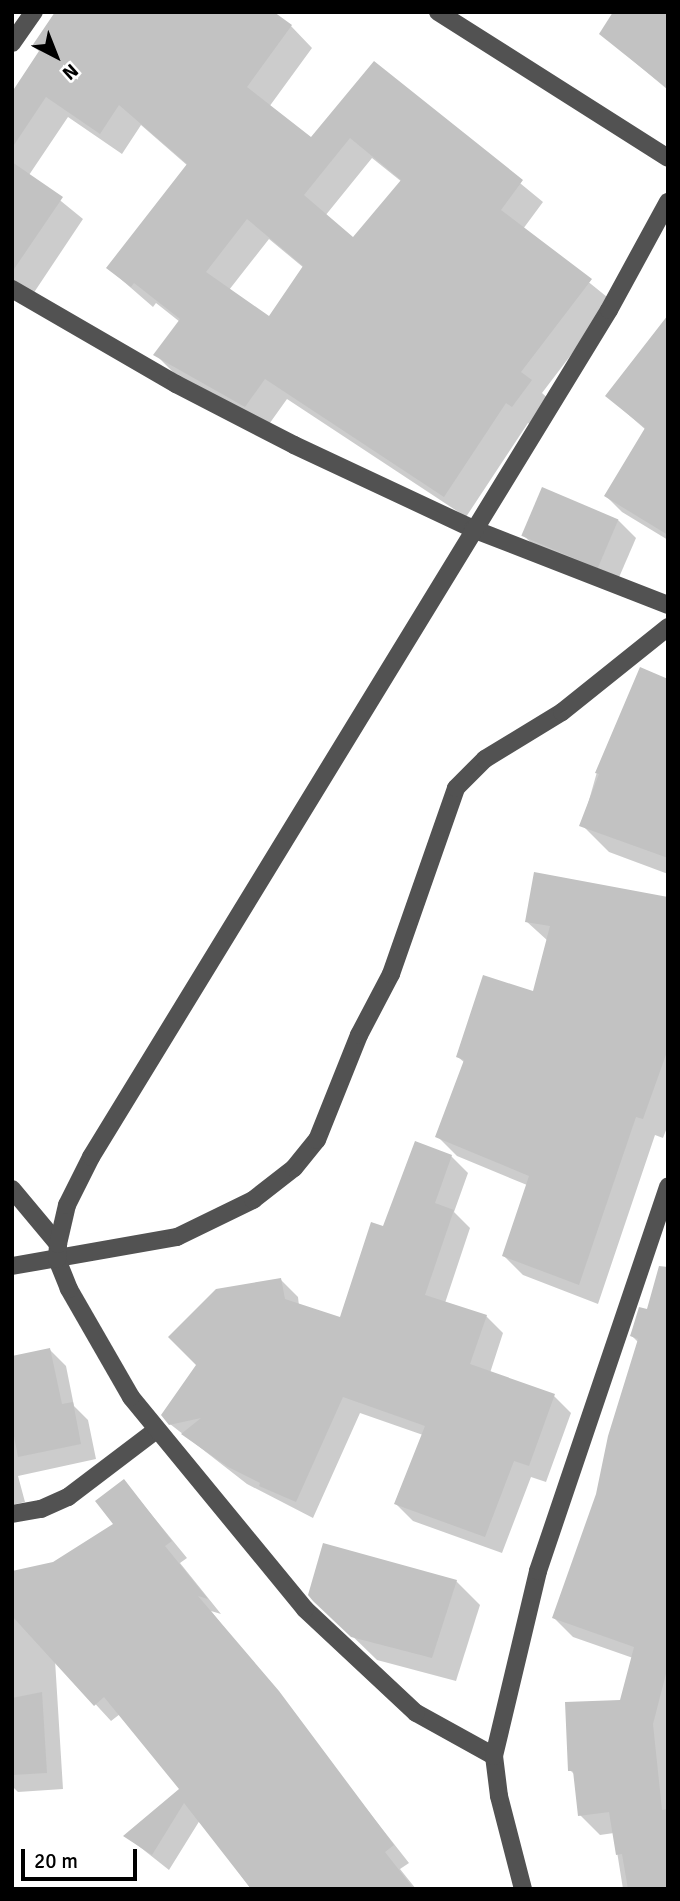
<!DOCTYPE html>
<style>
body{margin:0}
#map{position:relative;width:680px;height:1901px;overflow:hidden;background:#fff;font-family:Signika,sans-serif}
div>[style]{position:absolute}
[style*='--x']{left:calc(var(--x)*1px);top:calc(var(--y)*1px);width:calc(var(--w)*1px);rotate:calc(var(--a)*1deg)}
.shadow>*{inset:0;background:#0003}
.building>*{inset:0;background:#c2c2c2;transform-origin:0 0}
.minor>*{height:18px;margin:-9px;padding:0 9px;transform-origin:9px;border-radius:9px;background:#525252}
span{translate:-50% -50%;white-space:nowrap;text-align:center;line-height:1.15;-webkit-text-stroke:5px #fff;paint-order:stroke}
.frame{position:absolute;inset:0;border:14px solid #000;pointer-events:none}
.north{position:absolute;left:21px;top:21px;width:70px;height:70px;-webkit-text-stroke:5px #fff;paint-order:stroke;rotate:138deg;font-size:19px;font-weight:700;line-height:28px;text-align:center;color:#000}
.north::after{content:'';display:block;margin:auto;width:24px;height:32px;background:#000;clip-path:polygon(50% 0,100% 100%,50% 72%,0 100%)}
.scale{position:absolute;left:21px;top:1849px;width:116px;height:32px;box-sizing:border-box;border:4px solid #000;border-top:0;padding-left:9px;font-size:21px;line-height:24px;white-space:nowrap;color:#000;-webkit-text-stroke:5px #fff;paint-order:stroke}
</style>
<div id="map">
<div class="shadow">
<i style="clip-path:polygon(611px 12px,668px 12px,668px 90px,601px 34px,614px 14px)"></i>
<i style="clip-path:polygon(evenodd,291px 26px,312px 48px,269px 107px,311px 139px,375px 64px,543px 202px,523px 229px,612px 301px,542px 393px,552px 402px,534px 427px,528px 423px,466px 517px,287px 399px,267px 427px,177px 376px,156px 355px,180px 322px,156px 303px,153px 307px,108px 268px,188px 166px,141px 125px,122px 154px,68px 117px,29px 175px,83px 219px,33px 294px,12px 280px,12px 95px,291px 26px,372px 158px,402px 182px,353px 240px,325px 216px,372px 158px,291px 26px,269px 239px,304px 268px,269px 319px,229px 290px,269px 239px)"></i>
<i style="clip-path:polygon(668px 318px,668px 540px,622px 512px,606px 496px,646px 430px,607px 396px)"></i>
<i style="clip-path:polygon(618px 520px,636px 538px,617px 582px,542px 553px,524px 536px)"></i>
<i style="clip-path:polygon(668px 681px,668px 874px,609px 852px,582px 825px,597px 772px)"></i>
<i style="clip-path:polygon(668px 899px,668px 1125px,663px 1138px,655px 1135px,598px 1304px,523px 1275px,504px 1256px,527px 1185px,457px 1156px,437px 1136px,465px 1063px,458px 1057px,534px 993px,548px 941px,526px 921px)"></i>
<i style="clip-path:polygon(451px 1156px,468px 1173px,454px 1212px,470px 1228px,445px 1303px,486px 1316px,503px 1333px,490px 1373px,554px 1396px,571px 1413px,546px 1482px,531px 1477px,502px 1553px,413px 1521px,396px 1504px,423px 1435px,360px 1413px,313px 1518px,247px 1484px,170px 1424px,281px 1280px,298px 1297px,299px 1306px,341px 1319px,384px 1228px)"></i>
<i style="clip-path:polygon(668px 1317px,668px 1889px,623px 1889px,614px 1833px,600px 1835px,580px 1815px,575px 1775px,570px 1770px,622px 1701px,633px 1658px,573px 1637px,554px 1618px,598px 1494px,639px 1343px,632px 1336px)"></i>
<i style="clip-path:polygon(50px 1350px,66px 1366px,74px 1406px,88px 1420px,96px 1459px,18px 1476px,25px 1502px,12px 1505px,12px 1358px)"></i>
<i style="clip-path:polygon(124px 1481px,187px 1558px,180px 1563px,221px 1614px,211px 1611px,409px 1863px,400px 1869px,416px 1889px,251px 1889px,200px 1820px,169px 1870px,126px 1836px,182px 1789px,120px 1714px,111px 1721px,55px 1660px,63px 1789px,18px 1792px,12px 1786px,12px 1572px,54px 1564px,116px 1524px)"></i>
<i style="clip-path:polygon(456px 1581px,480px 1605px,456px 1681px,377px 1660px,310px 1595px)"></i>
</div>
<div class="building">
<i style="clip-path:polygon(evenodd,55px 12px,274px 12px,292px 25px,247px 87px,311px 137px,374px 61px,523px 180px,501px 210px,592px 279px,521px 372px,532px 380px,512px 407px,506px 403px,444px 497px,265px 379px,245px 407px,153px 355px,180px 319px,134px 283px,131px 287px,106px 268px,187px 164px,119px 105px,100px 134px,46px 97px,12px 148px,12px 92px,39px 51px,32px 46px,55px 12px,350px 138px,401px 180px,353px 237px,304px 195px,350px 138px,55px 12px,247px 219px,303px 266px,269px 316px,206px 272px,247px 219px)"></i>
<i style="clip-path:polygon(613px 12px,668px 12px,668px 89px,599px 34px)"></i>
<i style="clip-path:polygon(12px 162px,63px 197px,12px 272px)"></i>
<i style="clip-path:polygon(668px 315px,668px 535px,604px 496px,645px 428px,605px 396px)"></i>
<i style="left:542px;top:487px;width:83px;height:53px;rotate:23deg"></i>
<i style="clip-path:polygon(640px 667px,668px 679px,668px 858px,579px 826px,599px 774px,595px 773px)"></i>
<i style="clip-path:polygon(534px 872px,668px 897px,668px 1049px,643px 1119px,636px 1117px,579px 1285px,502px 1256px,529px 1176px,435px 1137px,464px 1060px,456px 1057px,483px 975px,533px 991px,550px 926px,525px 922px)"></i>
<i style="clip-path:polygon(415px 1141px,452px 1155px,435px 1203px,454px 1210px,425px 1295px,487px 1315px,470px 1364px,555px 1394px,529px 1466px,514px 1461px,485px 1537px,394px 1504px,425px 1426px,343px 1397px,296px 1502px,259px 1486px,260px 1483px,228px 1467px,181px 1434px,201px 1418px,169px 1425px,161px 1415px,196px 1365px,168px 1337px,216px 1289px,281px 1278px,285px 1299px,340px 1317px,371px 1222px,383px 1226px)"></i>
<i style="clip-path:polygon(659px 1266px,668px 1267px,668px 1666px,653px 1724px,662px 1810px,668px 1809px,668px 1889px,628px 1889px,622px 1854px,616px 1855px,609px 1812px,578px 1816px,573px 1771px,568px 1771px,565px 1702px,620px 1700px,634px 1647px,552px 1618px,596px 1494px,608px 1436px,638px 1339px,630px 1336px,632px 1330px,639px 1307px,647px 1309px)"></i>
<i style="clip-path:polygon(50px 1348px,62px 1404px,73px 1402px,81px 1444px,18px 1457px,12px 1426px,12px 1356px)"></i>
<i style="clip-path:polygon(124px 1479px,172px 1541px,165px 1546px,208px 1599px,198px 1596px,279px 1691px,394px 1845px,385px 1852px,414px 1889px,251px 1889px,184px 1803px,152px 1855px,123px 1836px,179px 1789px,104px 1697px,94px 1706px,12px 1616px,12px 1571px,53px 1562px,113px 1524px,95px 1501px)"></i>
<i style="clip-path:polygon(323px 1543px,457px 1580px,432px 1658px,351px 1637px,313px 1601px,308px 1595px)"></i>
<i style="clip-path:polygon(42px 1692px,47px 1773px,12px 1775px,12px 1698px)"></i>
</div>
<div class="minor">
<i style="--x:438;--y:12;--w:272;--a:32.4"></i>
<i style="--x:12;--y:43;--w:38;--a:-55"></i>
<i style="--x:12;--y:289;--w:190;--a:30.1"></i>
<i style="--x:176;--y:384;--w:133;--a:27.3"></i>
<i style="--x:294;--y:445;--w:198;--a:25.1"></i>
<i style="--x:473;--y:529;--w:209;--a:21.3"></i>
<i style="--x:12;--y:1189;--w:72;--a:50.1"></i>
<i style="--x:12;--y:1266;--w:168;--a:-10"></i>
<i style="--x:177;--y:1237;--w:85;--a:-26"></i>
<i style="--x:253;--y:1200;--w:52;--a:-38"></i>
<i style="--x:294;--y:1168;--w:36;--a:-51"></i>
<i style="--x:317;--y:1140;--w:113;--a:-68.2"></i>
<i style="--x:359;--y:1035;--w:69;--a:-62.3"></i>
<i style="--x:391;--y:974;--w:197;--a:-70.7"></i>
<i style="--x:456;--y:788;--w:41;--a:-45"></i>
<i style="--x:485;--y:759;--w:90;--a:-31.4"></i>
<i style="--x:562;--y:712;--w:136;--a:-38.7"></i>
<i style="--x:12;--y:1514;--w:29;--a:-10"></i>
<i style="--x:41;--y:1509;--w:30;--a:-24"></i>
<i style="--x:68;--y:1497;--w:109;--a:-37.2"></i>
<i style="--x:494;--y:1756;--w:89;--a:-151.1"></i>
<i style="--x:416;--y:1713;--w:152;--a:-136.9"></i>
<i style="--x:305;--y:1609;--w:274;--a:-129.4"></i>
<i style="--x:131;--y:1397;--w:125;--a:-119.9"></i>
<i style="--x:69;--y:1289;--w:32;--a:-112"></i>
<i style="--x:57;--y:1259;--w:15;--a:-86"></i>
<i style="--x:58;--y:1244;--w:40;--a:-77"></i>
<i style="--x:67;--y:1205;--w:54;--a:-63.4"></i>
<i style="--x:91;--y:1157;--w:993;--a:-58.55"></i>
<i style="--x:609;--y:310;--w:123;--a:-61.4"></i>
<i style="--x:523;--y:1889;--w:96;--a:-104.5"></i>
<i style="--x:499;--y:1796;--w:40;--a:-97.1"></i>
<i style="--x:494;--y:1756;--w:190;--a:-76.6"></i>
<i style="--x:538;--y:1571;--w:406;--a:-71.3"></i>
</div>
<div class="frame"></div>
<div class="north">N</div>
<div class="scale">20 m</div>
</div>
